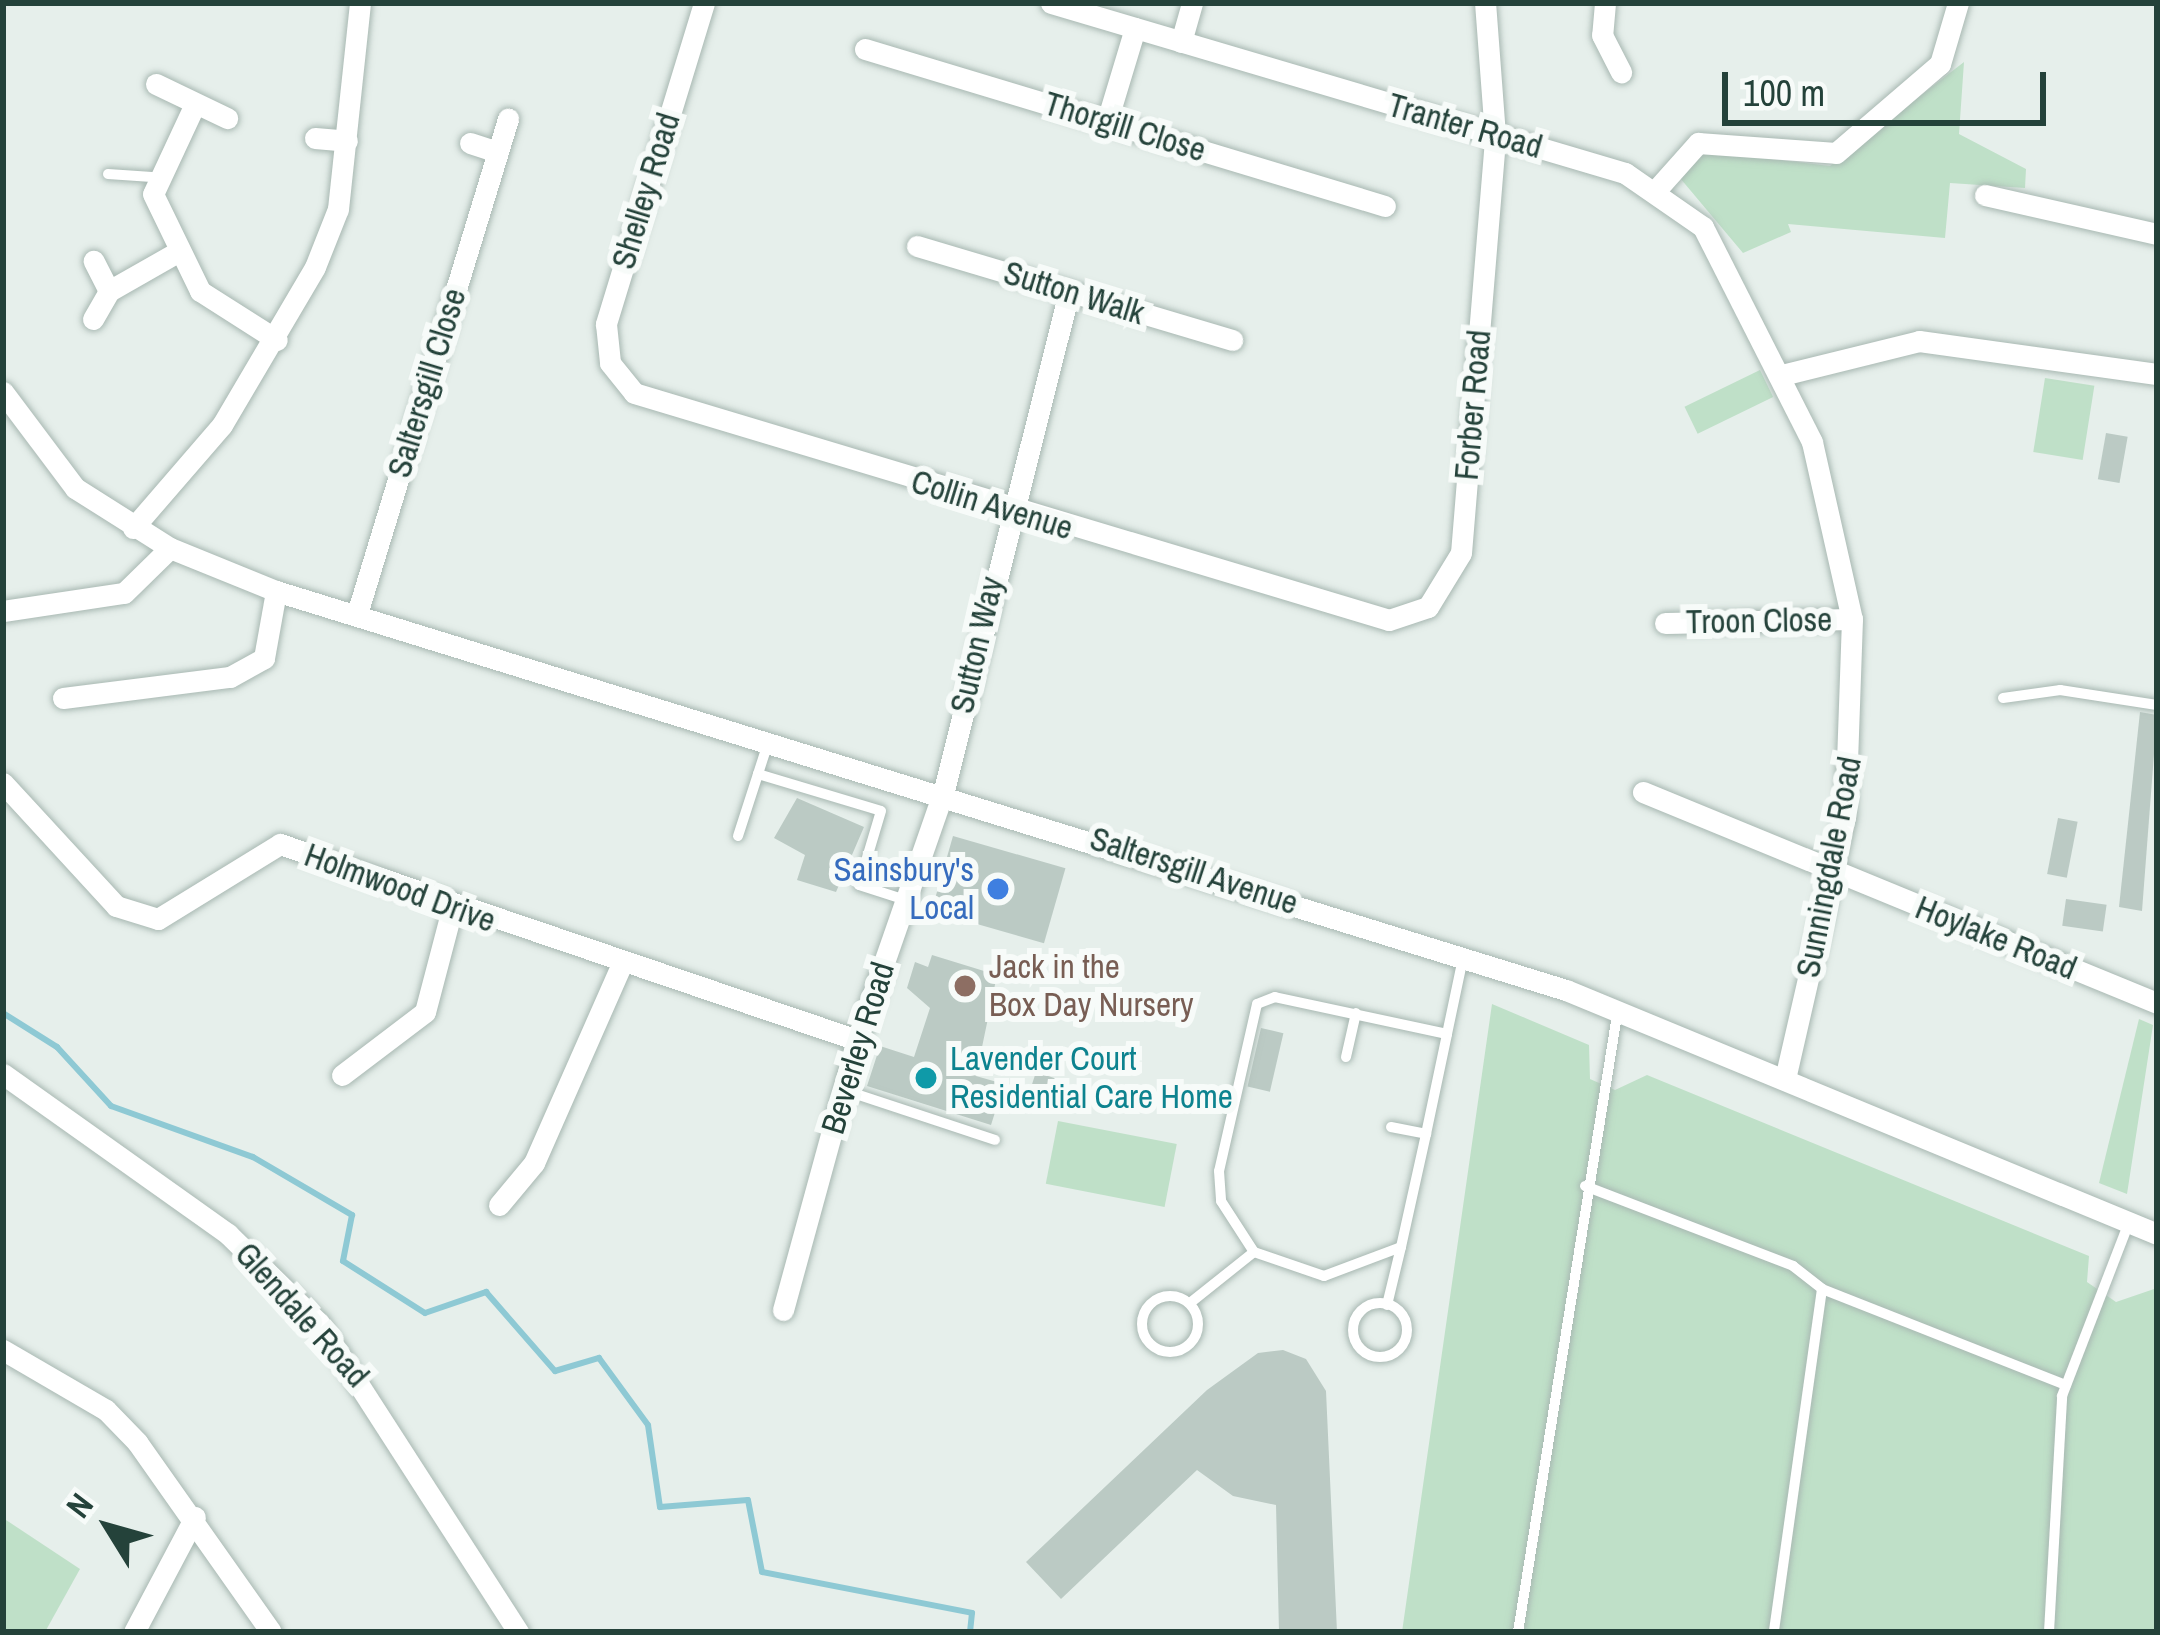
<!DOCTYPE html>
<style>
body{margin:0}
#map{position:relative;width:2160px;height:1635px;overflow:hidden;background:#e6efeb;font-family:"Archivo Narrow",sans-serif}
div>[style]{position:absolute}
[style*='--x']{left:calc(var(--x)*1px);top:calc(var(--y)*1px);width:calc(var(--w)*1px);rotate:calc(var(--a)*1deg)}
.green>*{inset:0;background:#bfe0c8;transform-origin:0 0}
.stream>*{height:6px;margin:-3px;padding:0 3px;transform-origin:3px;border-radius:3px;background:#8ec9d4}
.building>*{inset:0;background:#bbcac4;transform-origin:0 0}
.roads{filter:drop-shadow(0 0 3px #a8b8b2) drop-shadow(0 0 3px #a8b8b2)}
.lane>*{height:10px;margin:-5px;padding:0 5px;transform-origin:5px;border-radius:5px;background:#fff}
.lane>.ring{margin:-5px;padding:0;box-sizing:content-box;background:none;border:10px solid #fff;border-radius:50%}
.street>*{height:21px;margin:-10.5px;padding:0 10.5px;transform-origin:10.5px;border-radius:10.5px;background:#fff}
.dots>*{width:33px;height:33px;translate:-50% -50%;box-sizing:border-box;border:6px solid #f7fbf9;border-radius:50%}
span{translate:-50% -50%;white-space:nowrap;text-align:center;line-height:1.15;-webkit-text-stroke:12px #f7fbf9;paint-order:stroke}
.street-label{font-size:33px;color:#24423a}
.shop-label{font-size:33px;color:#366cbe}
.right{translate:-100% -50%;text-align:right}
.education-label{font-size:33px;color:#785e54}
.left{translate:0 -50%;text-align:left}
.culture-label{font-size:33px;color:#0d838f}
.frame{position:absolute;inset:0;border:6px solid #24423a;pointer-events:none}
.north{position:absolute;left:48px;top:1467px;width:120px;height:120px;-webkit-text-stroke:9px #f7fbf9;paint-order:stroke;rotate:307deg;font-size:33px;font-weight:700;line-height:48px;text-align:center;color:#24423a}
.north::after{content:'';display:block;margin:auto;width:42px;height:54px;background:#24423a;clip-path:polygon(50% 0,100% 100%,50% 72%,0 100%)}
.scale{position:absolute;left:1722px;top:72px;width:324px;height:54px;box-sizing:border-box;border:6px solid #24423a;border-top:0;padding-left:15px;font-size:36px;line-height:42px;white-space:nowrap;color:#24423a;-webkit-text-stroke:9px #f7fbf9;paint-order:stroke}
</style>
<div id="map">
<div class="green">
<i style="clip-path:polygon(1964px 62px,1959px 134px,2026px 169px,2025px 188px,1950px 183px,1945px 238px,1788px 224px,1791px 232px,1743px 253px,1680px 178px,1707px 151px,1830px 166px)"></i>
<i style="left:1760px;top:370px;width:30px;height:84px;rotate:64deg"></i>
<i style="left:2045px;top:378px;width:50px;height:75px;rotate:9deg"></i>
<i style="clip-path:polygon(1492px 1004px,1589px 1045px,1590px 1079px,1615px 1090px,1647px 1075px,2089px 1256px,2087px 1282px,2116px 1302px,2157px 1288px,2157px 1632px,1402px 1632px)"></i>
<i style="clip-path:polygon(2139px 1019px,2153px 1025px,2127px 1194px,2099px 1183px)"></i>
<i style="left:1058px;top:1121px;width:121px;height:64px;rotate:11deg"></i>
<i style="clip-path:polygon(3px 1518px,80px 1569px,45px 1632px,3px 1632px)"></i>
</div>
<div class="stream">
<i style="--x:3;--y:1013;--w:64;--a:32.2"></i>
<i style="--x:57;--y:1047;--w:80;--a:47.5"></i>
<i style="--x:111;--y:1106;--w:151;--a:19.8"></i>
<i style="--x:253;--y:1157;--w:115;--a:30.4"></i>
<i style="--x:352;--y:1215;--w:47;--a:101.1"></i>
<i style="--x:343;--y:1261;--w:97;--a:32.4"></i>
<i style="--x:425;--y:1313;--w:65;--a:-19"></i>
<i style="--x:486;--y:1292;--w:105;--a:48.9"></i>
<i style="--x:555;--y:1371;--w:46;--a:-16.5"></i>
<i style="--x:599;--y:1358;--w:83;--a:53.8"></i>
<i style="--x:648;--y:1425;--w:83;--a:81.7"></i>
<i style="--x:660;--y:1507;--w:88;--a:-4.5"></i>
<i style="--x:748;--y:1500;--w:73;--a:79"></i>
<i style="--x:762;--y:1572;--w:214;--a:11"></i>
<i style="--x:972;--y:1613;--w:19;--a:96"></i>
</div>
<div class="building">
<i style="left:2106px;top:433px;width:22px;height:47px;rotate:10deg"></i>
<i style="clip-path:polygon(2140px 712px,2157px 715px,2142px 911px,2119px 907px)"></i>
<i style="clip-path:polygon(797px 798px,864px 827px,836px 892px,797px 880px,805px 855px,774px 838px)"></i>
<i style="left:2058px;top:818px;width:20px;height:57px;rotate:11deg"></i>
<i style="left:953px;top:836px;width:117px;height:78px;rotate:16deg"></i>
<i style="left:2066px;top:899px;width:41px;height:27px;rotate:8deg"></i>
<i style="clip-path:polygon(932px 955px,997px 975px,976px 1076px,1004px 1084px,991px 1125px,867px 1086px,880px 1046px,914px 1057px,930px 1008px,907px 988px,915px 962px,928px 967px)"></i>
<i style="left:1261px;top:1028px;width:23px;height:60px;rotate:13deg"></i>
<i style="left:1036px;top:1072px;width:20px;height:37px;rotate:18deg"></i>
<i style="clip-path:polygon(1283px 1350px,1306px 1359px,1326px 1391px,1337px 1632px,1279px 1632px,1276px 1505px,1233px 1496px,1197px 1470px,1061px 1599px,1026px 1562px,1207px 1390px,1258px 1353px)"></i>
</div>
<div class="roads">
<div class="lane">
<i style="--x:108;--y:174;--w:44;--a:3.9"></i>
<i style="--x:2003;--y:698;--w:58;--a:-8"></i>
<i style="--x:2060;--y:690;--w:98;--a:8.8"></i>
<i style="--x:769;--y:740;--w:36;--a:108"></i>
<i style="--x:758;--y:774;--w:128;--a:16.7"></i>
<i style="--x:881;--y:811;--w:77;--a:106.6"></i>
<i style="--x:859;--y:885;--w:49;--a:17.7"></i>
<i style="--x:738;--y:836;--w:65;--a:-72.1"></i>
<i style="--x:1447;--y:1034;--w:176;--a:-167.9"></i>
<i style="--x:1275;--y:997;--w:19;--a:159"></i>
<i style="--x:1257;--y:1004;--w:171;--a:102.8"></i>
<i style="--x:1219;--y:1171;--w:30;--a:86"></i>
<i style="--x:1221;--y:1201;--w:61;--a:57.1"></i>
<i style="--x:1254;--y:1252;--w:74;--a:18.9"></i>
<i style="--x:1324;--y:1276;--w:82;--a:-20.6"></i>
<i style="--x:1401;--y:1247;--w:116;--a:-77.5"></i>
<i style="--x:1426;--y:1134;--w:102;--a:-78.1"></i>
<i style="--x:1447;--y:1034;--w:78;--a:-78.1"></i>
<i style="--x:1346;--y:1057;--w:45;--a:-77.2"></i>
<i style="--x:844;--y:1090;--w:159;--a:18.3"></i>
<i style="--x:1391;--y:1127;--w:36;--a:11"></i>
<i style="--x:1585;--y:1186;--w:223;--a:21"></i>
<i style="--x:1793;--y:1266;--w:37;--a:38"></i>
<i style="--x:1822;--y:1289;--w:346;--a:98"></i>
<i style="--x:1822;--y:1289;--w:262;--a:21.5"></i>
<i class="ring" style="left:1142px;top:1296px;width:46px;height:46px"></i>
<i style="--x:1190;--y:1303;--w:82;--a:-38.6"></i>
<i class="ring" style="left:1353px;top:1303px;width:44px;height:44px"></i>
<i style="--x:1387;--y:1305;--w:60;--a:-76.4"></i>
<i style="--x:1518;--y:1632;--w:631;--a:-80.88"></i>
<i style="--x:2049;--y:1632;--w:236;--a:-86.8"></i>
<i style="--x:2062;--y:1396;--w:183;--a:-68.9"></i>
</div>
<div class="street">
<i style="--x:704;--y:3;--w:336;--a:107"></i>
<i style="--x:606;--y:324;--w:39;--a:84"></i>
<i style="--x:610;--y:363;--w:38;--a:51"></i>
<i style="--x:634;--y:393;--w:788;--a:16.73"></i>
<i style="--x:1389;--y:620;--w:41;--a:-18.4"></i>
<i style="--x:1428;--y:607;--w:63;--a:-58.6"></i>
<i style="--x:1461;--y:553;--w:419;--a:-85.3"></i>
<i style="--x:1495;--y:135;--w:132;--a:-94.3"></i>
<i style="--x:1051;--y:3;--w:599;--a:16.5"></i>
<i style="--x:1625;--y:173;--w:95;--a:34.7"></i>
<i style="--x:1703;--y:227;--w:241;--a:63.1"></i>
<i style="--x:1812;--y:442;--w:181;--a:77.3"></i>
<i style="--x:1852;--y:619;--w:198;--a:92"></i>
<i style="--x:1845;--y:817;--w:269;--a:102.9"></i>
<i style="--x:1605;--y:3;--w:32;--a:95"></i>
<i style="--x:1602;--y:35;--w:42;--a:62.8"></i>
<i style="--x:1181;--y:42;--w:41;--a:-74.2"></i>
<i style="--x:865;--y:49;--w:543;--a:16.8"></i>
<i style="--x:156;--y:84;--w:79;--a:25.6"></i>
<i style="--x:195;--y:104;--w:99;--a:115"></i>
<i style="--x:153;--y:194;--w:108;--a:64.1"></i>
<i style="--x:200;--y:291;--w:91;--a:32.5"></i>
<i style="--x:1107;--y:121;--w:97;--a:-73.2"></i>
<i style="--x:315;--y:138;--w:32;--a:5"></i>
<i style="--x:470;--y:143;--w:29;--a:18"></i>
<i style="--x:1657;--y:189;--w:62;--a:-48.3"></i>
<i style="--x:1698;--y:143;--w:138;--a:4.1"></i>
<i style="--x:1836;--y:153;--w:137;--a:-40.6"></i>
<i style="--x:1940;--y:64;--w:64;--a:-73.6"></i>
<i style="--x:1985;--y:195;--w:176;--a:12.8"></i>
<i style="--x:917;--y:246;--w:329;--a:16.6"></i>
<i style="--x:109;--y:291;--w:77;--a:-29.6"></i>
<i style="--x:93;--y:319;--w:32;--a:-60"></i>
<i style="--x:109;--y:291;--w:34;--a:-117"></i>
<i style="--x:1786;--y:374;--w:137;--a:-13.9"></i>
<i style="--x:1919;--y:341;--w:240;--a:7.9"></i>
<i style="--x:3;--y:392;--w:120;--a:53.1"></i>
<i style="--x:75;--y:488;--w:112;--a:32.3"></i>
<i style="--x:170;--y:548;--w:114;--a:22.1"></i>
<i style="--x:276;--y:591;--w:1350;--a:17.19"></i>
<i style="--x:1566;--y:990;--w:639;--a:22.43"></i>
<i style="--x:133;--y:528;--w:136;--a:-49.2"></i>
<i style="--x:222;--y:425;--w:183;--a:-59.5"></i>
<i style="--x:315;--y:267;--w:62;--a:-68.4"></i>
<i style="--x:338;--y:209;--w:207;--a:-83.9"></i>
<i style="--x:3;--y:611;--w:122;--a:-8.5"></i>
<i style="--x:124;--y:593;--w:64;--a:-44.4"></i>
<i style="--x:357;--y:614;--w:518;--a:-73.04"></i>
<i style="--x:1665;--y:623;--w:187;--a:-1.2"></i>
<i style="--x:63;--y:698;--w:168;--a:-7.2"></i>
<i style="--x:230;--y:677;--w:39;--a:-29"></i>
<i style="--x:264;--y:658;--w:68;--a:-79.8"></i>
<i style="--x:3;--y:783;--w:167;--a:47.4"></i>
<i style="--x:116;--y:906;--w:44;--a:17.2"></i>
<i style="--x:158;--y:919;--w:143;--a:-31.6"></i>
<i style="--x:280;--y:844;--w:609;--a:18.76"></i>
<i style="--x:1643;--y:792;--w:556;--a:22.32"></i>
<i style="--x:3;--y:1074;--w:276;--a:35.4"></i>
<i style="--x:228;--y:1234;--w:127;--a:44.4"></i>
<i style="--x:319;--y:1323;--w:368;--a:57.2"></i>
<i style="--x:342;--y:1075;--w:104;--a:-37.2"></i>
<i style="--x:425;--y:1012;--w:106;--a:-75.3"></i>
<i style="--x:499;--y:1205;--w:55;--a:-50.2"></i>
<i style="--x:534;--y:1163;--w:213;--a:-66.2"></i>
<i style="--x:783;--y:1310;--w:280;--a:-74.7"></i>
<i style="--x:857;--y:1040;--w:265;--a:-70.8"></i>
<i style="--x:944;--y:790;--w:513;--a:-75.91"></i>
<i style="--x:3;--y:1350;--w:119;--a:30.2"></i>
<i style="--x:106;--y:1410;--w:45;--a:45.9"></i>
<i style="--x:137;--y:1442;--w:232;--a:54.8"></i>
<i style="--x:134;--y:1632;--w:130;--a:-62.1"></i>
</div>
</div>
<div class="dots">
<i style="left:998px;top:889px;background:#3f7fe0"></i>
<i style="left:965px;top:986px;background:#8d6e63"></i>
<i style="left:926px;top:1078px;background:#0f9aa8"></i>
</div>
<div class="street-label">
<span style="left:1465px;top:126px;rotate:16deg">Tranter Road</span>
<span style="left:1125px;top:127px;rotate:17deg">Thorgill Close</span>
<span style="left:646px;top:191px;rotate:-73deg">Shelley Road</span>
<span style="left:1074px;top:293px;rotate:17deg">Sutton Walk</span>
<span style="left:427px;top:383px;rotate:-73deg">Saltersgill Close</span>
<span style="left:1473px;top:405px;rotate:-85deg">Forber Road</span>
<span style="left:992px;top:505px;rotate:17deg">Collin Avenue</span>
<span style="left:1759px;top:621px;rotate:-1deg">Troon Close</span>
<span style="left:977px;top:645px;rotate:-77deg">Sutton Way</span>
<span style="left:1829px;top:867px;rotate:-79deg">Sunningdale Road</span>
<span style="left:1194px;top:871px;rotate:18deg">Saltersgill Avenue</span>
<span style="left:400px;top:888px;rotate:20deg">Holmwood Drive</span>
<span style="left:1996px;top:938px;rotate:22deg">Hoylake Road</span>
<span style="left:858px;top:1048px;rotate:-73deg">Beverley Road</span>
<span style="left:302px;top:1315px;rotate:48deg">Glendale Road</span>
</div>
<div class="shop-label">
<span class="right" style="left:974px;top:889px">Sainsbury's<br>Local</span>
</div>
<div class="education-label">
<span class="left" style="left:989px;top:986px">Jack in the<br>Box Day Nursery</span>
</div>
<div class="culture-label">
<span class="left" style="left:950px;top:1078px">Lavender Court<br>Residential Care Home</span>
</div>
<div class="frame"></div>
<div class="north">N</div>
<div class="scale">100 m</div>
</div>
